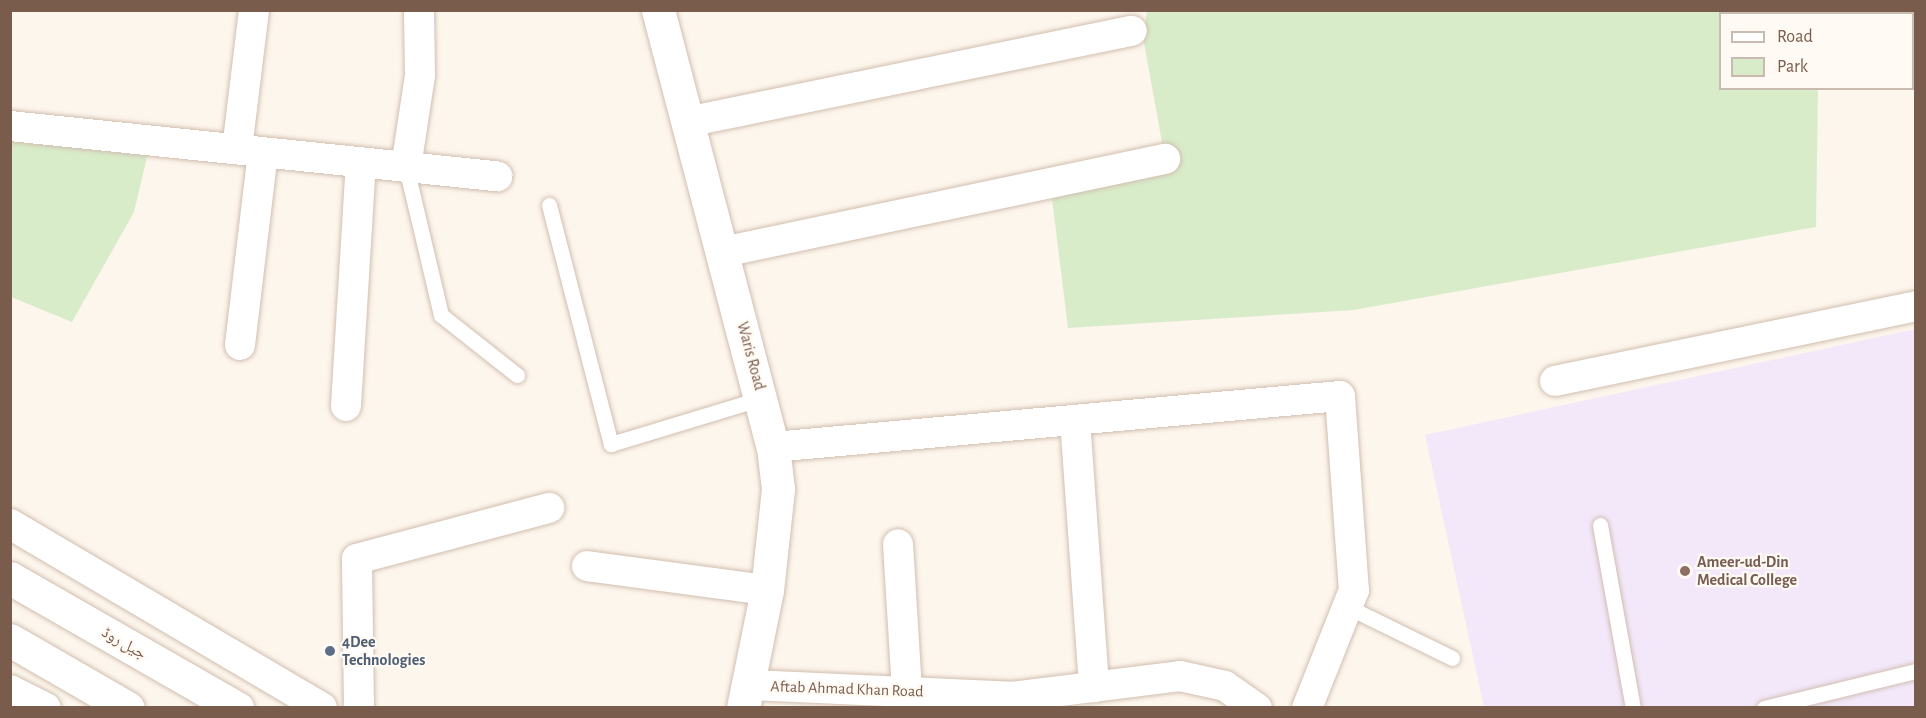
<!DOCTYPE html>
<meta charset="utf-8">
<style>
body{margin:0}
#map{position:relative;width:1926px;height:718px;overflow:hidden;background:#fdf6ec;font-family:"Alegreya Sans","Noto Naskh Arabic",sans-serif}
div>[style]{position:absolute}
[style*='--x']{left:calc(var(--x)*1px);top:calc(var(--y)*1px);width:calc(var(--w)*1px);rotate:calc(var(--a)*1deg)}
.education>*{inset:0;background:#f3e8fa}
.green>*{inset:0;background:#d8ecc9}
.roads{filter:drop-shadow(0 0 2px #d1beb0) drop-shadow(0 0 2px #d1beb0)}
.lane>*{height:15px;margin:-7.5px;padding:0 7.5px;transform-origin:7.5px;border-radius:7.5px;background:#fff}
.street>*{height:30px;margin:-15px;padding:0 15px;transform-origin:15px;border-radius:15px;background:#fff}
.secondary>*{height:33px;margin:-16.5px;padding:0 16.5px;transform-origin:16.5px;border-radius:16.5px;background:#fff}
.dots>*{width:16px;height:16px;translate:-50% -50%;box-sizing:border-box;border:3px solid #fffaf3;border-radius:50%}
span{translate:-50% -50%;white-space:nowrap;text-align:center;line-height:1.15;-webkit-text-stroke:4.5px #fffaf3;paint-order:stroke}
.street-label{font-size:16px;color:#7a5c4d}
.education-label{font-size:16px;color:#785e54;font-weight:700}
.left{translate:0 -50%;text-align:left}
.service-label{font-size:16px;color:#4e5e75;font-weight:700}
.frame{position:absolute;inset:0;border:12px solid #7a5c4d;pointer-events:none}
.legend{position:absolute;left:1719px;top:12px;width:195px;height:78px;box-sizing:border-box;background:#fffaf3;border:2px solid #cabbb1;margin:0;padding:8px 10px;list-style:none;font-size:18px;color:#7a5c4d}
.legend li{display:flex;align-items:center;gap:12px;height:30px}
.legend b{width:30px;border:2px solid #cabbb1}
</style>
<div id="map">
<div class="education">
<i style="clip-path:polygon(1915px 329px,1915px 707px,1484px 707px,1425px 435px)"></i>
</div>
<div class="green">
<i style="clip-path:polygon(1147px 11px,1820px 11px,1720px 14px,1720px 88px,1818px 89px,1816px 227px,1354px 310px,1068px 328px,1050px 183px,1165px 159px,1143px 37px)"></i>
<i style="clip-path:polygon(10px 126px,151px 140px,134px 212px,72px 322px,11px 297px)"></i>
</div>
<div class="roads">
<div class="lane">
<i style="--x:406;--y:167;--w:152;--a:76.7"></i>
<i style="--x:441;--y:315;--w:97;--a:38.3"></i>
<i style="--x:549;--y:205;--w:247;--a:75.5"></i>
<i style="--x:611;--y:444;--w:158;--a:-16.9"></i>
<i style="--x:1600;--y:525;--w:186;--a:79.8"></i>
<i style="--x:1348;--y:607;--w:116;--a:26.1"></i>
<i style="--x:1764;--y:708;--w:156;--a:-13.7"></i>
</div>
<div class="street">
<i style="--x:687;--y:122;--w:454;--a:-11.6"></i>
<i style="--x:10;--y:126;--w:490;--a:5.9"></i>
<i style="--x:237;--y:149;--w:140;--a:-83"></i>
<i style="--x:406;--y:167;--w:93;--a:-81.3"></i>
<i style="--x:420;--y:75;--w:65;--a:-90.9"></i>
<i style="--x:723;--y:252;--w:452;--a:-11.9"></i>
<i style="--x:240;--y:345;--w:194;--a:-83.2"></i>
<i style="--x:1555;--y:381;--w:369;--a:-11.7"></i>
<i style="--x:346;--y:406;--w:244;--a:-86.5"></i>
<i style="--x:1075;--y:420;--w:268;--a:85.9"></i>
<i style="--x:773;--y:447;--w:569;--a:-5.14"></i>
<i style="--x:1340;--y:396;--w:195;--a:85.9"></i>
<i style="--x:1354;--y:590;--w:127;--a:111.7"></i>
<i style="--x:10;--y:524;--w:362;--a:30.5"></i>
<i style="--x:587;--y:566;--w:182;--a:7.6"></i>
<i style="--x:751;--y:685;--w:261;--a:2.6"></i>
<i style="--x:1012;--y:697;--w:169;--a:-7.1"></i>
<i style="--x:1180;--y:676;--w:46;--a:12.5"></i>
<i style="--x:1225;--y:686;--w:39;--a:35"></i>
<i style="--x:10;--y:690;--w:40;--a:26.6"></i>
<i style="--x:359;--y:708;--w:149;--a:-90.8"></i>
<i style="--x:357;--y:559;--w:199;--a:-14.9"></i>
<i style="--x:898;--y:708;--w:19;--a:-62"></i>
<i style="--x:907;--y:691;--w:147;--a:-93.5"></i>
</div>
<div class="secondary">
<i style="--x:658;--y:10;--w:452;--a:75.3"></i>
<i style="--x:773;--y:447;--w:42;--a:83.2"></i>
<i style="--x:778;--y:489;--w:102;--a:96.2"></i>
<i style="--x:767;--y:590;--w:120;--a:101.5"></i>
<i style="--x:10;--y:578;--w:262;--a:29.8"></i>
<i style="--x:10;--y:640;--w:136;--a:30"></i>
</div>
</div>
<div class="dots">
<i style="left:1685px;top:571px;background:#8d6e63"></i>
<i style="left:330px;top:651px;background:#5c6f8a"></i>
</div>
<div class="street-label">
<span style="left:751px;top:356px;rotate:75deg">Waris Road</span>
<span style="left:124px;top:643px;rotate:30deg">جیل روڈ</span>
<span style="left:847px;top:689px;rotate:2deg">Aftab Ahmad Khan Road</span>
</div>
<div class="education-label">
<span class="left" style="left:1697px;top:571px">Ameer-ud-Din<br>Medical College</span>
</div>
<div class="service-label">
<span class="left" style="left:342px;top:651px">4Dee<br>Technologies</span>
</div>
<div class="frame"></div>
<ul class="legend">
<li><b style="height:8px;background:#fff"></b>Road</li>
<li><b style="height:16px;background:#d8ecc9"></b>Park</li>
</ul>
</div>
